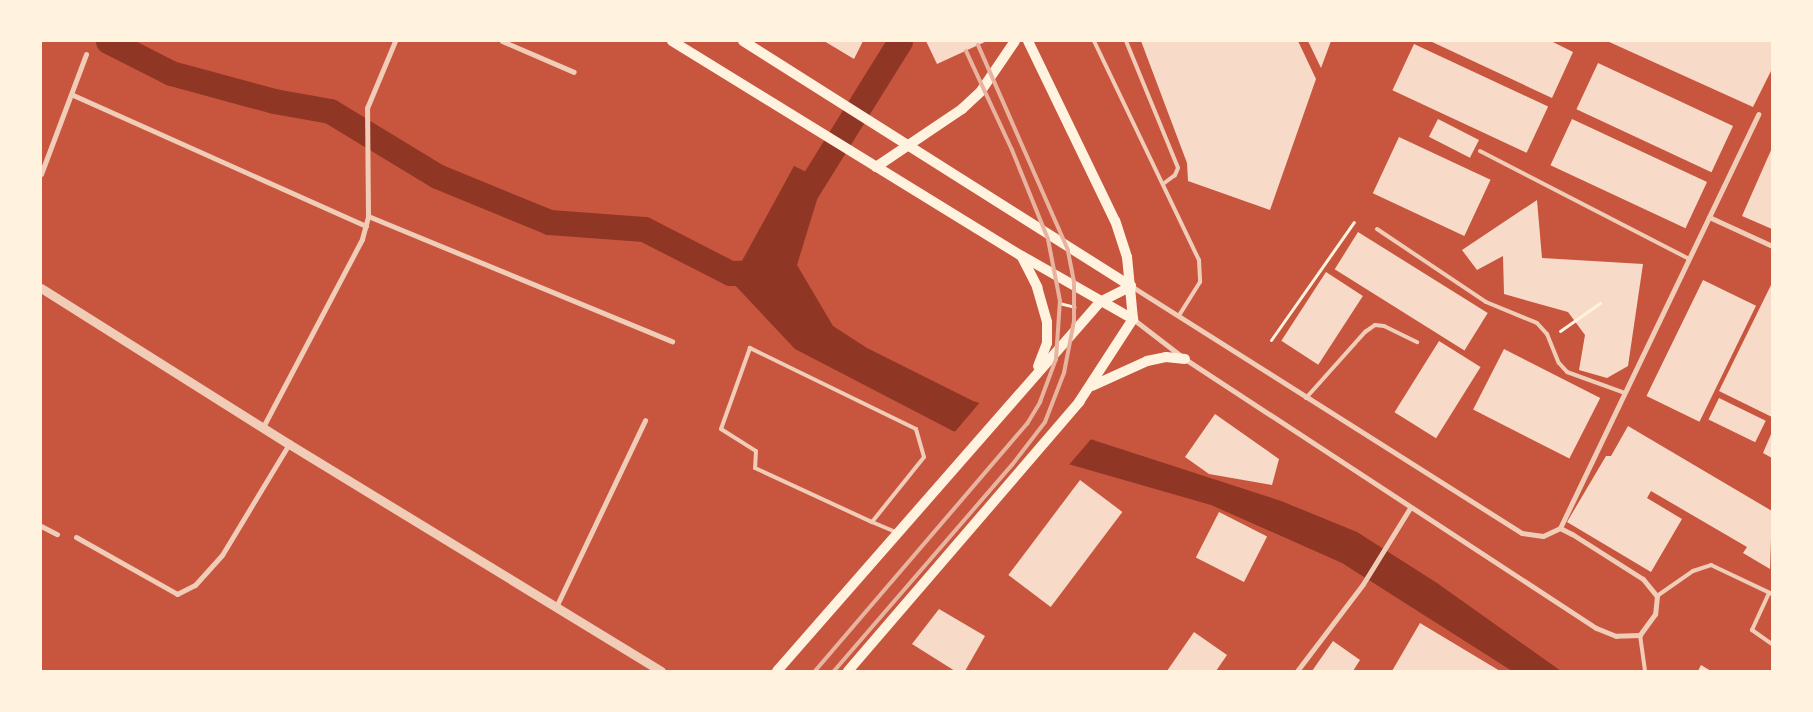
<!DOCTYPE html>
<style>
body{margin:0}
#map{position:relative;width:1813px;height:712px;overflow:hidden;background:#c8553d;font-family:"PT Sans",sans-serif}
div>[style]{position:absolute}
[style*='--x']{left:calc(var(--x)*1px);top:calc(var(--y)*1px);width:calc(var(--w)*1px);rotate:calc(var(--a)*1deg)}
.water>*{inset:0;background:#8f3625}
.pier>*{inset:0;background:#c8553d}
.canal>*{height:25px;margin:-12.5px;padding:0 12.5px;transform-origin:12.5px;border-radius:12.5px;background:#8f3625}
.building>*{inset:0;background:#f7dbc8;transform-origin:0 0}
.path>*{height:3px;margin:-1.5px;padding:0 1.5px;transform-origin:1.5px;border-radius:1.5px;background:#fff3e0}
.service>*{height:4px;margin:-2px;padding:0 2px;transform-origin:2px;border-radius:2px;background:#f1ccb7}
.minor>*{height:5px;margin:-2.5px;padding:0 2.5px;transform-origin:2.5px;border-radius:2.5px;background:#f1ccb7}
.tertiary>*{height:9px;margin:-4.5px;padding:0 4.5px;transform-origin:4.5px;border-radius:4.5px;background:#f1ccb7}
.secondary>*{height:10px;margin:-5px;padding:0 5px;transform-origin:5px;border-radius:5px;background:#fff3e0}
.rail>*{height:4px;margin:-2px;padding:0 2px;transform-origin:2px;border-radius:2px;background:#e9b49f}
span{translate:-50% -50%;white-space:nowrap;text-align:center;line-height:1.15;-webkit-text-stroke:5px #fff3e0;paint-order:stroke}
.frame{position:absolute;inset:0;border:42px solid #fff3e0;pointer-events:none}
</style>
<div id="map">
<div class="water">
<i style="clip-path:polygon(794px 166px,823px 180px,797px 265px,833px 326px,867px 348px,973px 401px,1281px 501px,1357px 532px,1437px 583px,1561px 671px,1512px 671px,1342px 563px,1211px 505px,953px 431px,795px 349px,731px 281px)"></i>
</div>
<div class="pier">
<i style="clip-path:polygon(981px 401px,1092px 438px,1068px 466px,953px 434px)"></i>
</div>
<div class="canal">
<i style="--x:108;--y:41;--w:71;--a:26.9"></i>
<i style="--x:171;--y:73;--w:107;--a:15.2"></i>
<i style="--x:274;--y:101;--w:57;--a:10.1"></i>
<i style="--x:330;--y:111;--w:125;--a:31.3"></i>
<i style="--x:437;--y:176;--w:121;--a:22.3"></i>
<i style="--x:549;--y:222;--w:95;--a:4.2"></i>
<i style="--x:644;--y:229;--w:97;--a:27.1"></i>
<i style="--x:730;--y:273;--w:40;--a:-1.4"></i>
<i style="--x:798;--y:205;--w:193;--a:-58.1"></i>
</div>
<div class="building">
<i style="clip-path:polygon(824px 41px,863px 41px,854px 59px)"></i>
<i style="clip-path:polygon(926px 41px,987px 41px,937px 64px)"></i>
<i style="clip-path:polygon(1141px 41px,1298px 41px,1316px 79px,1270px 210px,1188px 181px,1187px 163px)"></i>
<i style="clip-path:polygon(1308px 41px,1331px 41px,1321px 68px)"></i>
<i style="clip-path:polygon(1430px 41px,1551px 41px,1573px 52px,1552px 98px)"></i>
<i style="clip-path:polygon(1607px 41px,1772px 41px,1772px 69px,1753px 107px)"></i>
<i style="left:1414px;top:44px;width:148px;height:51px;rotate:25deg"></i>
<i style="left:1598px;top:63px;width:149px;height:51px;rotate:25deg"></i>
<i style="left:1438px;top:119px;width:46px;height:20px;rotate:27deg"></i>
<i style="left:1572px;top:119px;width:149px;height:51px;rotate:25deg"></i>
<i style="left:1399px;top:137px;width:101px;height:62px;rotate:25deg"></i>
<i style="clip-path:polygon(1772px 148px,1772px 229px,1742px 216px)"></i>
<i style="clip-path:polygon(1537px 200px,1542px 258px,1643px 264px,1628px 366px,1607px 378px,1579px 370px,1585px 335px,1568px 312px,1504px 294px,1503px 256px,1477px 270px,1462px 250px)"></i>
<i style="left:1358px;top:232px;width:153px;height:44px;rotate:32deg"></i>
<i style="left:1326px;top:272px;width:44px;height:82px;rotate:33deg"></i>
<i style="left:1703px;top:280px;width:59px;height:129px;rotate:26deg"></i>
<i style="clip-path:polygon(1772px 283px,1772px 417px,1719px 391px)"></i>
<i style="left:1439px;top:341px;width:49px;height:84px;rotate:32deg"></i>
<i style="left:1504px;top:349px;width:108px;height:68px;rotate:27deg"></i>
<i style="left:1719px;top:398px;width:52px;height:24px;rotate:26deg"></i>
<i style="clip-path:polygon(1215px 414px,1279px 459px,1272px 485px,1209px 474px,1185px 457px)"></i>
<i style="clip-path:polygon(1628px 426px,1772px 511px,1770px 569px,1743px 553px,1747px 547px,1651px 491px,1647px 498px,1682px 519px,1651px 572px,1567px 522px,1606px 456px,1611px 456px)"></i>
<i style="clip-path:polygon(1772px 432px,1772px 458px,1763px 453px)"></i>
<i style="left:1080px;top:480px;width:53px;height:119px;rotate:37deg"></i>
<i style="left:1219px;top:512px;width:54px;height:51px;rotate:27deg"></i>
<i style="clip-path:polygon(939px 609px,985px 636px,965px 671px,955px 671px,912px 644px)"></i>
<i style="clip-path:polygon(1420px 623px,1500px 671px,1392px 671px)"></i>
<i style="clip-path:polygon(1194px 632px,1227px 655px,1216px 671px,1167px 671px)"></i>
<i style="clip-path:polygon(1333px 641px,1360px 660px,1353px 671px,1312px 671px)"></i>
<i style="clip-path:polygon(1701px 665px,1711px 671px,1698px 671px)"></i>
</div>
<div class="path">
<i style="--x:1059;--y:303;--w:16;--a:14"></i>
<i style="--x:1560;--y:331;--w:49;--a:-35"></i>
<i style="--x:1271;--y:340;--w:144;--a:-54.9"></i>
</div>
<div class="service">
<i style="--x:1094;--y:41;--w:243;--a:64.4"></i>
<i style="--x:1199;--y:260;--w:22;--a:87"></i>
<i style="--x:1200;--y:282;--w:40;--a:122"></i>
<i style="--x:1126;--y:41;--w:137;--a:67.7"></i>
<i style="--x:1178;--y:168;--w:8;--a:113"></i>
<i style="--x:1175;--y:175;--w:15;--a:143"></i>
<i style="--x:1480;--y:151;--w:235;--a:27.3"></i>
<i style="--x:1377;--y:229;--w:131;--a:33.8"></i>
<i style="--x:1486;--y:302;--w:55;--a:22.4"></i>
<i style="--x:1537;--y:323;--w:15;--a:48"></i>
<i style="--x:1547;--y:334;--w:31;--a:68"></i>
<i style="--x:1559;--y:363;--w:12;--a:48"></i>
<i style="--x:1567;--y:372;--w:62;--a:19.9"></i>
<i style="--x:1306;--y:398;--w:89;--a:-48.2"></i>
<i style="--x:1365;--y:332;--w:12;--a:-35"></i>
<i style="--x:1375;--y:325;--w:9;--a:6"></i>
<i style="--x:1384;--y:326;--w:37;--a:26"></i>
<i style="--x:872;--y:522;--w:83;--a:-51.3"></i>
<i style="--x:924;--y:457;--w:29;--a:-106"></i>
<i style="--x:916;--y:429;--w:185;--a:-154"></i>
<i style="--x:750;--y:348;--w:86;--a:109.7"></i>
<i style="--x:721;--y:429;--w:41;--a:32.2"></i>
<i style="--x:756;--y:451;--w:17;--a:93"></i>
<i style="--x:755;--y:468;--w:129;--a:24.8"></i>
<i style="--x:872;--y:522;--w:25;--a:23"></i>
<i style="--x:1769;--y:593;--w:41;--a:114.7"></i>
<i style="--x:1752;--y:630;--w:24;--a:35"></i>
<i style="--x:1657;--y:596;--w:44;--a:-34.8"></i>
<i style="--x:1693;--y:571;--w:19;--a:-18"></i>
<i style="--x:1711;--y:565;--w:68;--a:25.4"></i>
<i style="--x:1640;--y:635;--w:36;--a:82"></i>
</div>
<div class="minor">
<i style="--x:502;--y:41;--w:78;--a:23.3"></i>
<i style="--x:73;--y:95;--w:321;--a:24.1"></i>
<i style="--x:41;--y:174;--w:128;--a:-69.4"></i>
<i style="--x:368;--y:216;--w:329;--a:22.4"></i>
<i style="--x:1709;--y:217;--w:69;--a:24.7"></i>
<i style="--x:1131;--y:286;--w:462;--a:32.3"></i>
<i style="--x:1522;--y:533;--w:21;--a:8"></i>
<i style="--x:1543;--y:536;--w:19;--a:-25"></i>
<i style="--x:1560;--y:528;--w:13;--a:27"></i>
<i style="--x:1572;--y:534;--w:84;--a:32.4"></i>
<i style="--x:1643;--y:579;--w:22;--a:51"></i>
<i style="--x:1657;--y:596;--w:18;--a:96"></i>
<i style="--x:1655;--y:614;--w:26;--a:126"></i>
<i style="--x:1640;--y:635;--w:24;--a:178"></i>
<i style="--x:1616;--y:636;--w:22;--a:-158"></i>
<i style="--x:1596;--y:628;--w:491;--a:-146.8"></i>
<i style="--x:1185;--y:359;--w:66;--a:-142.4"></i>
<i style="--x:263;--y:427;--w:212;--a:-62.2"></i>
<i style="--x:362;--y:239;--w:24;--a:-75"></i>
<i style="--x:368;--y:216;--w:108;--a:-90.5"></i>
<i style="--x:367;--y:108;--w:73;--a:-67.3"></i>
<i style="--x:41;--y:526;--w:18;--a:27"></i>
<i style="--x:1560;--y:528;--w:459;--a:-64.4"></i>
<i style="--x:76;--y:537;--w:116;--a:29.4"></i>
<i style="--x:177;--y:594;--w:20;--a:-27"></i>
<i style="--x:195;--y:585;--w:40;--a:-48"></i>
<i style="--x:222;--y:555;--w:130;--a:-58.9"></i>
<i style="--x:556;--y:607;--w:207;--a:-64.5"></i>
<i style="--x:1297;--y:671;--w:109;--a:-52.8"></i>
<i style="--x:1363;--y:584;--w:89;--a:-58.3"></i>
</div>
<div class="tertiary">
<i style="--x:41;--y:288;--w:293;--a:32.2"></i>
<i style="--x:289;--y:444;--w:436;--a:31.4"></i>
</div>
<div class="secondary">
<i style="--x:672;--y:41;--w:411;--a:31.6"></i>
<i style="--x:1022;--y:256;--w:128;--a:29.6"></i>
<i style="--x:743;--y:41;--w:459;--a:32.3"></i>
<i style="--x:876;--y:167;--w:104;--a:-34"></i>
<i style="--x:962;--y:109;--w:26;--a:-43"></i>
<i style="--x:981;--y:91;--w:60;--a:-55.8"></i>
<i style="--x:1022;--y:257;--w:34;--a:63"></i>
<i style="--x:1037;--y:287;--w:36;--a:74"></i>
<i style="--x:1047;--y:322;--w:21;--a:90"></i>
<i style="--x:1047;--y:343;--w:25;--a:111"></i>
<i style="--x:1092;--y:386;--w:60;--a:-24.4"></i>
<i style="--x:1147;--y:361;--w:19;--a:-12"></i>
<i style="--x:1166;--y:357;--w:19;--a:6"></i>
<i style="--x:777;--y:671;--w:490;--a:-48.8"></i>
<i style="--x:1100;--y:302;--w:35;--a:-27"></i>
<i style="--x:848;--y:671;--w:355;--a:-49.3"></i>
<i style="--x:1079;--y:402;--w:99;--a:-57"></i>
<i style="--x:1133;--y:319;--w:62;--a:-95.5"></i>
<i style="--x:1127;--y:257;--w:38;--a:-108"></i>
<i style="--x:1115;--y:221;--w:200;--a:-115.8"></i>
</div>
<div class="rail">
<i style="--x:815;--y:671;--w:326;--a:-49.4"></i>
<i style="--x:1027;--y:424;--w:26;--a:-59"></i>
<i style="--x:1040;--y:402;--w:46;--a:-69.6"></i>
<i style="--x:1056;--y:359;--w:58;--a:-86.1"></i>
<i style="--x:1060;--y:301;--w:63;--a:-101"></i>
<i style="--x:1048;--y:239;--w:96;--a:-112"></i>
<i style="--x:1012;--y:150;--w:109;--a:-114.9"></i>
<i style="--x:834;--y:671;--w:272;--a:-49.2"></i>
<i style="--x:1012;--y:465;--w:54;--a:-52.5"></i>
<i style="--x:1045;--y:422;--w:53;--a:-68.8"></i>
<i style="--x:1064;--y:373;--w:53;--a:-79.1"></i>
<i style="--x:1074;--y:321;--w:39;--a:-90"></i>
<i style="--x:1074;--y:282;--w:33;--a:-101"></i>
<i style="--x:1068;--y:250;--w:224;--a:-113.7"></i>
</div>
<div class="frame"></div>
</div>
